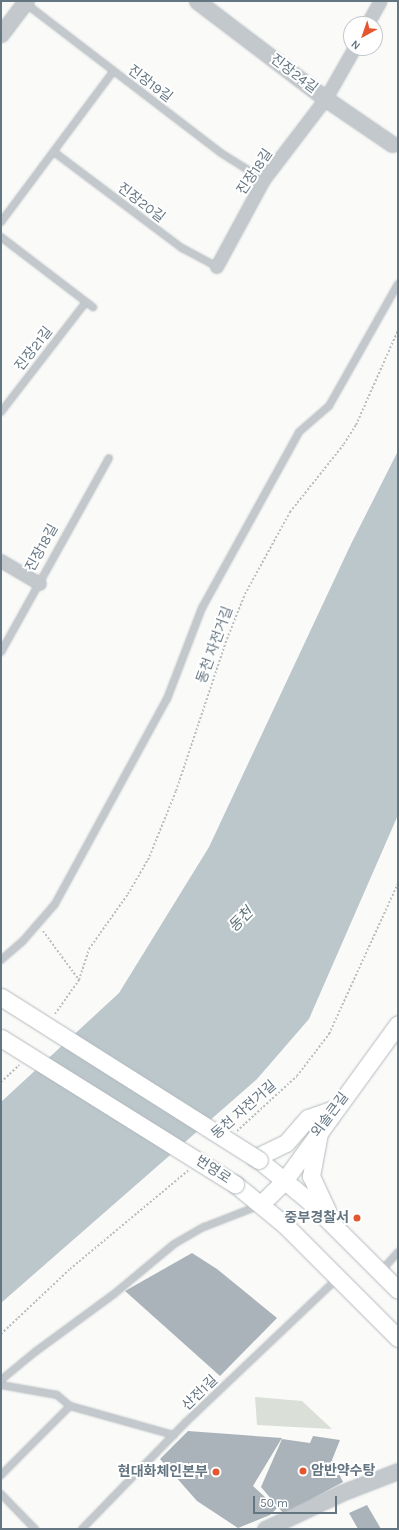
<!DOCTYPE html>
<meta charset="utf-8">
<style>
body{margin:0}
#map{position:relative;width:399px;height:1530px;overflow:hidden;background:#fafaf8;font-family:Karla,"Noto Sans KR",sans-serif}
div>[style]{position:absolute}
[style*='--x']{left:calc(var(--x)*1px);top:calc(var(--y)*1px);width:calc(var(--w)*1px);rotate:calc(var(--a)*1deg)}
.green>*{inset:0;background:#dadfd7}
.water>*{inset:0;background:#bbc7cb}
.building>*{inset:0;background:#aab3b9}
.path>*{height:2px;margin-top:-1px;transform-origin:0;background:repeating-linear-gradient(90deg,#bbbfc2 0 2px,transparent 0 4px)}
.roads{filter:drop-shadow(0 0 1px #b3babf) drop-shadow(0 0 1px #b3babf)}
.service>*{height:6px;margin:-3px;padding:0 3px;transform-origin:3px;border-radius:3px;background:#c3c8cc}
.minor>*{height:12px;margin:-6px;padding:0 6px;transform-origin:6px;border-radius:6px;background:#c3c8cc}
.tertiary>*{height:15px;margin:-7.5px;padding:0 7.5px;transform-origin:7.5px;border-radius:7.5px;background:#c3c8cc}
.secondary>*{height:17px;margin:-8.5px;padding:0 8.5px;transform-origin:8.5px;border-radius:8.5px;background:#fff}
.bridges{filter:drop-shadow(0 0 1px #b3babf) drop-shadow(0 0 1px #b3babf)}
.secondary-bridge>*{height:17px;margin:-8.5px;padding:0 8.5px;transform-origin:8.5px;border-radius:8.5px;background:#fff}
.dots>*{width:11px;height:11px;translate:-50% -50%;box-sizing:border-box;border:2px solid #fff;border-radius:50%}
span{translate:-50% -50%;white-space:nowrap;text-align:center;line-height:1.15;-webkit-text-stroke:4px #fff;paint-order:stroke}
.street-label{font-size:14px;color:#657683}
.poi-label{font-size:14px;color:#657683;font-weight:700}
.right{translate:-100% -50%;text-align:right}
.left{translate:0 -50%;text-align:left}
.water-label{font-size:15px;color:#60757c;font-style:italic}
.frame{position:absolute;inset:0;border:2px solid #657683;pointer-events:none}
.north{position:absolute;left:343px;top:16px;width:40px;height:40px;box-sizing:border-box;background:#fff;border:1px solid #c1c8cd;border-radius:50%;rotate:220deg;font-size:11px;font-weight:700;line-height:16px;text-align:center;color:#657683}
.north::after{content:'';display:block;margin:auto;width:14px;height:18px;background:#e4572e;clip-path:polygon(50% 0,100% 100%,50% 72%,0 100%)}
.scale{position:absolute;left:253px;top:1496px;width:84px;height:18px;box-sizing:border-box;border:2px solid #657683;border-top:0;padding-left:5px;font-size:12px;line-height:14px;white-space:nowrap;color:#657683;-webkit-text-stroke:3px #fff;paint-order:stroke}
</style>
<div id="map">
<div class="green">
<i style="clip-path:polygon(255px 1397px,302px 1401px,332px 1429px,257px 1425px)"></i>
</div>
<div class="water">
<i style="clip-path:polygon(398px 451px,398px 815px,309px 1019px,257px 1079px,1px 1303px,1px 1102px,119px 993px,209px 847px,351px 544px)"></i>
</div>
<div class="building">
<i style="clip-path:polygon(192px 1253px,217px 1269px,277px 1318px,220px 1376px,125px 1291px)"></i>
<i style="clip-path:polygon(188px 1431px,282px 1438px,253px 1486px,277px 1508px,270px 1515px,238px 1528px,197px 1501px,160px 1459px)"></i>
<i style="clip-path:polygon(313px 1436px,340px 1440px,332px 1460px,343px 1482px,284px 1514px,261px 1487px,282px 1439px,310px 1443px)"></i>
<i style="clip-path:polygon(367px 1505px,381px 1529px,358px 1529px,349px 1513px)"></i>
</div>
<div class="path">
<i style="--x:43;--y:931;--w:61;--a:53.7"></i>
<i style="--x:55;--y:1014;--w:42;--a:-54.8"></i>
<i style="--x:79;--y:980;--w:33;--a:-72"></i>
<i style="--x:89;--y:949;--w:67;--a:-54.7"></i>
<i style="--x:128;--y:894;--w:39;--a:-60"></i>
<i style="--x:148;--y:860;--w:74;--a:-67.9"></i>
<i style="--x:176;--y:791;--w:160;--a:-71.5"></i>
<i style="--x:227;--y:639;--w:48;--a:-68.2"></i>
<i style="--x:245;--y:594;--w:94;--a:-61.2"></i>
<i style="--x:290;--y:512;--w:87;--a:-51.5"></i>
<i style="--x:344;--y:444;--w:22;--a:-58"></i>
<i style="--x:356;--y:425;--w:104;--a:-66.1"></i>
<i style="--x:1;--y:1082;--w:25;--a:-43"></i>
<i style="--x:237;--y:1131;--w:81;--a:-42.5"></i>
<i style="--x:297;--y:1076;--w:53;--a:-52.7"></i>
<i style="--x:329;--y:1034;--w:166;--a:-65.4"></i>
<i style="--x:1;--y:1334;--w:95;--a:-43.3"></i>
<i style="--x:70;--y:1269;--w:155;--a:-39.8"></i>
</div>
<div class="roads">
<div class="service">
<i style="--x:25;--y:3;--w:247;--a:37.4"></i>
<i style="--x:221;--y:153;--w:51;--a:32.1"></i>
<i style="--x:54;--y:152;--w:160;--a:36.9"></i>
<i style="--x:182;--y:248;--w:40;--a:28"></i>
<i style="--x:1;--y:222;--w:187;--a:-53.3"></i>
<i style="--x:1;--y:237;--w:116;--a:37.3"></i>
<i style="--x:1;--y:412;--w:139;--a:-52.3"></i>
<i style="--x:1;--y:652;--w:222;--a:-60.9"></i>
<i style="--x:1;--y:960;--w:28;--a:-41"></i>
<i style="--x:22;--y:942;--w:50;--a:-49"></i>
<i style="--x:55;--y:904;--w:234;--a:-61.4"></i>
<i style="--x:167;--y:699;--w:97;--a:-69"></i>
<i style="--x:202;--y:608;--w:201;--a:-61.1"></i>
<i style="--x:299;--y:432;--w:40;--a:-41"></i>
<i style="--x:329;--y:406;--w:140;--a:-60.5"></i>
<i style="--x:381;--y:1271;--w:25;--a:-48"></i>
<i style="--x:1;--y:1380;--w:44;--a:-39.5"></i>
<i style="--x:35;--y:1352;--w:98;--a:-36.3"></i>
<i style="--x:114;--y:1294;--w:78;--a:-39.8"></i>
<i style="--x:174;--y:1244;--w:34;--a:-30"></i>
<i style="--x:204;--y:1227;--w:58;--a:-21.3"></i>
<i style="--x:1;--y:1385;--w:57;--a:10.1"></i>
<i style="--x:57;--y:1395;--w:17;--a:40"></i>
<i style="--x:70;--y:1406;--w:98;--a:135"></i>
<i style="--x:70;--y:1406;--w:108;--a:15.6"></i>
<i style="--x:1;--y:1494;--w:49;--a:45.8"></i>
<i style="--x:82;--y:1529;--w:149;--a:-45.8"></i>
<i style="--x:186;--y:1422;--w:209;--a:-43.5"></i>
</div>
<div class="minor">
<i style="--x:368;--y:24;--w:26;--a:-61"></i>
<i style="--x:217;--y:267;--w:99;--a:-61.6"></i>
<i style="--x:264;--y:180;--w:102;--a:-52.6"></i>
<i style="--x:326;--y:99;--w:59;--a:-60.4"></i>
<i style="--x:1;--y:561;--w:45;--a:30.5"></i>
</div>
<div class="tertiary">
<i style="--x:197;--y:1;--w:162;--a:37.2"></i>
<i style="--x:326;--y:99;--w:80;--a:34.3"></i>
<i style="--x:1;--y:34;--w:41;--a:-52.9"></i>
<i style="--x:265;--y:1529;--w:84;--a:-25.3"></i>
<i style="--x:341;--y:1493;--w:61;--a:-21.1"></i>
</div>
<div class="secondary">
<i style="--x:319;--y:1133;--w:44;--a:100.5"></i>
<i style="--x:311;--y:1176;--w:45;--a:65.1"></i>
<i style="--x:255;--y:1158;--w:34;--a:-26"></i>
<i style="--x:286;--y:1143;--w:33;--a:-49"></i>
<i style="--x:308;--y:1118;--w:28;--a:-19"></i>
<i style="--x:259;--y:1160;--w:63;--a:39.2"></i>
<i style="--x:308;--y:1200;--w:127;--a:45"></i>
<i style="--x:235;--y:1184;--w:65;--a:39.4"></i>
<i style="--x:285;--y:1225;--w:160;--a:45"></i>
<i style="--x:261;--y:1204;--w:33;--a:-45"></i>
<i style="--x:284;--y:1181;--w:194;--a:-54"></i>
</div>
</div>
<div class="bridges">
<div class="secondary-bridge">
<i style="--x:1;--y:997;--w:305;--a:32.3"></i>
<i style="--x:1;--y:1038;--w:276;--a:32"></i>
</div>
</div>
<div class="dots">
<i style="left:357px;top:1218px;background:#e4572e"></i>
<i style="left:303px;top:1471px;background:#e4572e"></i>
<i style="left:216px;top:1472px;background:#e4572e"></i>
</div>
<div class="street-label">
<span style="left:294px;top:74px;rotate:37deg">진장24길</span>
<span style="left:150px;top:84px;rotate:37deg">진장19길</span>
<span style="left:255px;top:172px;rotate:-56deg">진장18길</span>
<span style="left:141px;top:203px;rotate:37deg">진장20길</span>
<span style="left:34px;top:349px;rotate:-52deg">진장21길</span>
<span style="left:42px;top:548px;rotate:-61deg">진장18길</span>
<span style="left:215px;top:645px;rotate:-70deg">동천 자전거길</span>
<span style="left:244px;top:1110px;rotate:-41deg">동천 자전거길</span>
<span style="left:330px;top:1115px;rotate:-53deg">외솔큰길</span>
<span style="left:213px;top:1170px;rotate:33deg">번영로</span>
<span style="left:200px;top:1393px;rotate:-44deg">산전1길</span>
</div>
<div class="poi-label">
<span class="right" style="left:349px;top:1218px">중부경찰서</span>
<span class="left" style="left:311px;top:1471px">암반약수탕</span>
<span class="right" style="left:208px;top:1472px">현대화체인본부</span>
</div>
<div class="water-label">
<span style="left:241px;top:920px;rotate:-45deg">동천</span>
</div>
<div class="frame"></div>
<div class="north">N</div>
<div class="scale">50 m</div>
</div>
